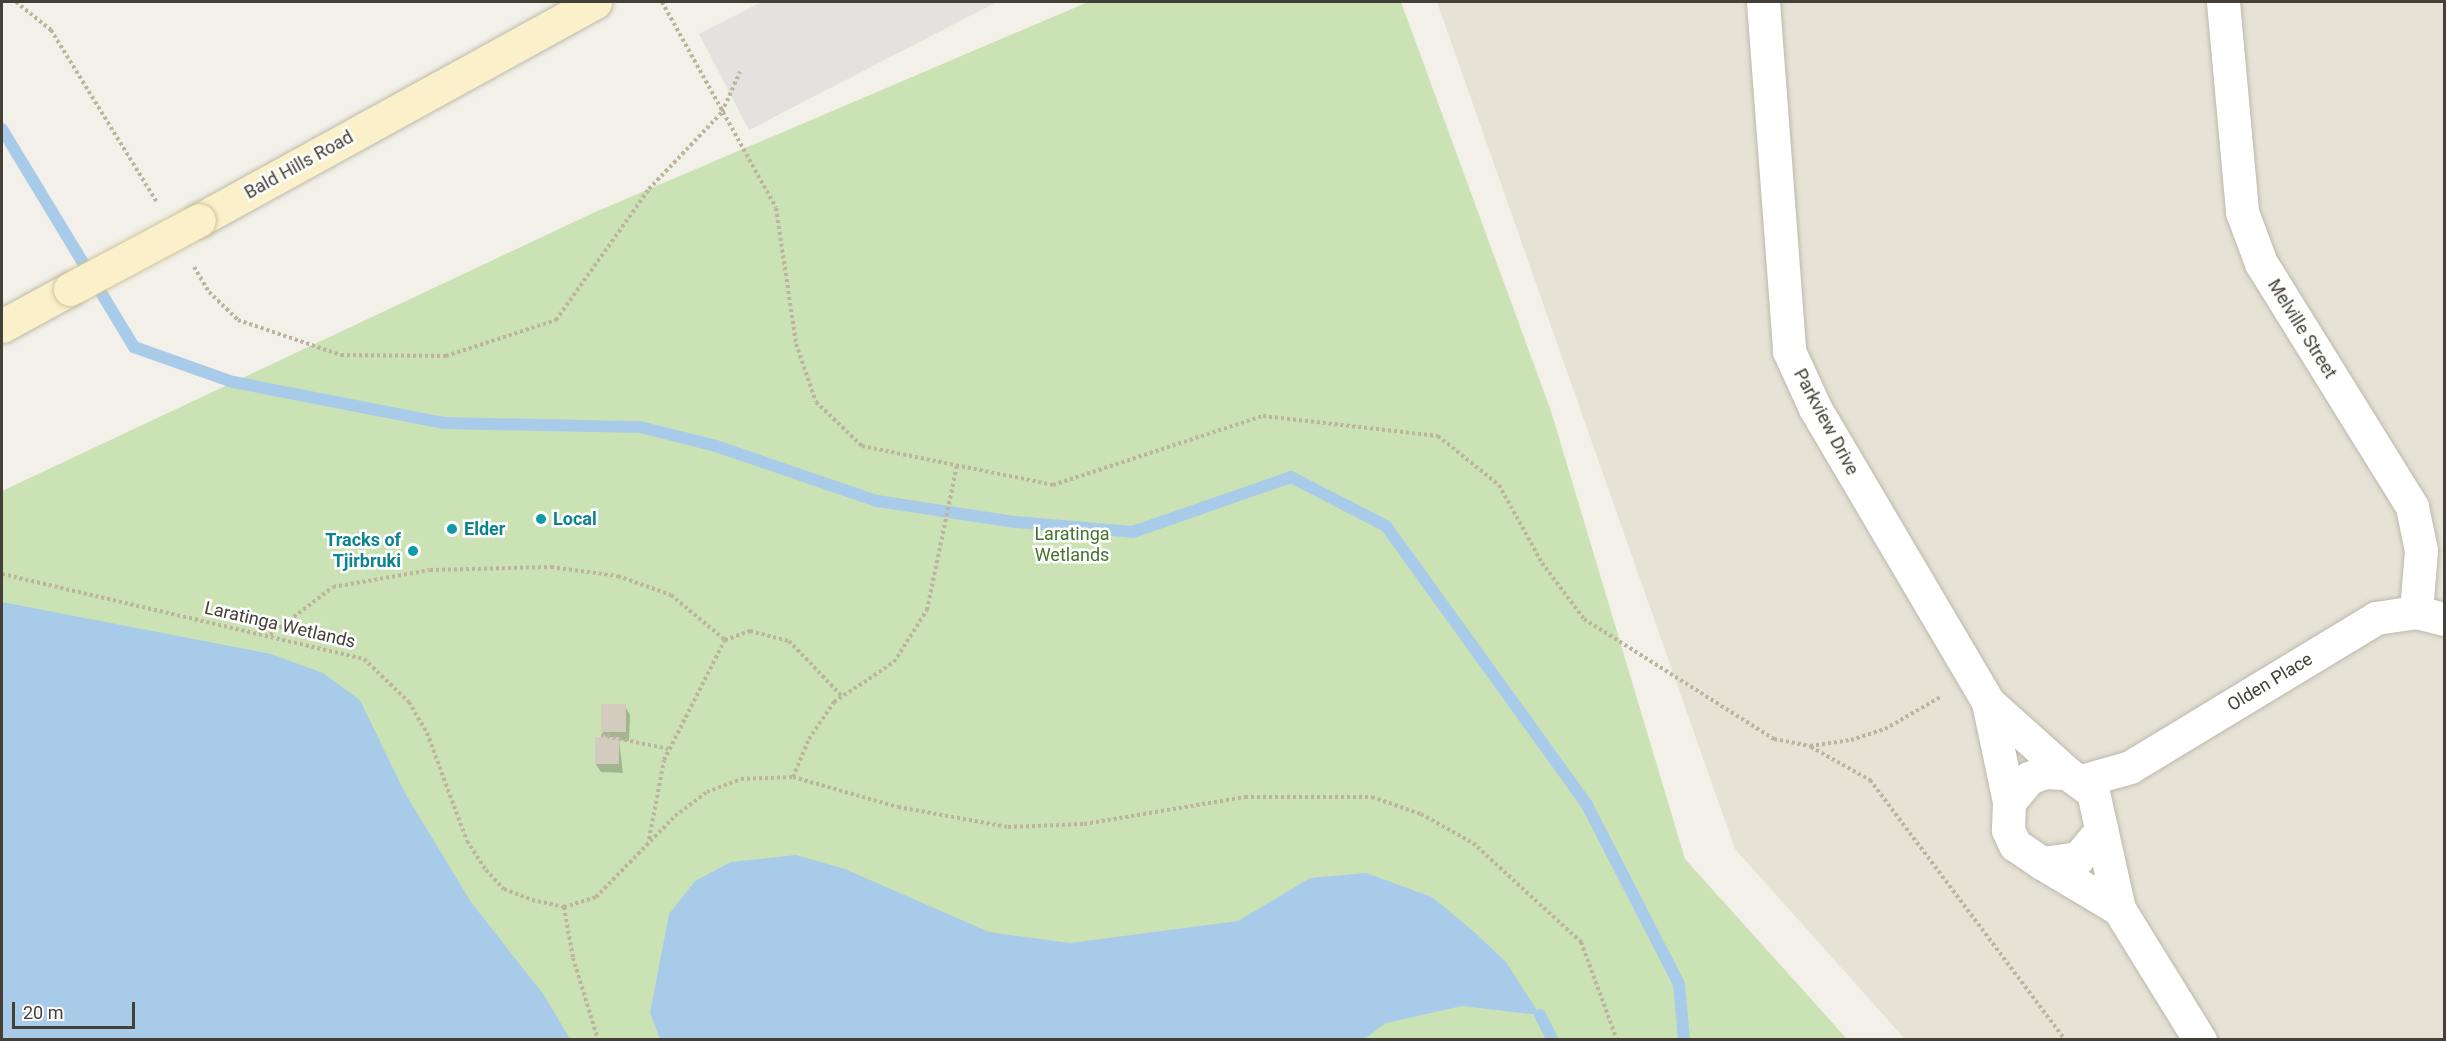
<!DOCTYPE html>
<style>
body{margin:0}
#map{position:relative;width:2446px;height:1041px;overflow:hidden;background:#f2f0e8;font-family:Roboto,sans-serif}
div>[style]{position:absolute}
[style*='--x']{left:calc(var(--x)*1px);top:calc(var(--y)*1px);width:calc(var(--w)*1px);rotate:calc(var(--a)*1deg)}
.residential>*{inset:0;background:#e6e2d6}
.green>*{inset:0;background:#cbe3b4}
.parking>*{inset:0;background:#e4e2df}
.water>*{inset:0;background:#a9cbea}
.shadow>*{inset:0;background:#0003}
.stream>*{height:12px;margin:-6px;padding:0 6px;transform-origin:6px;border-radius:6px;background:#a9cbea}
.building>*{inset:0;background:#d3ccbe;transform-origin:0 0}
.path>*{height:4px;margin-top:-2px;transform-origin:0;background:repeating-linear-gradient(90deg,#bdb49d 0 3px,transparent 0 6px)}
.roads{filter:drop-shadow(0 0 2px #bdb8ab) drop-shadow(0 0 2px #bdb8ab)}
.minor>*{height:33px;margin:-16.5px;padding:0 16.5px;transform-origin:16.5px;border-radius:16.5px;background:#fff}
.secondary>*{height:33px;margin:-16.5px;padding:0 16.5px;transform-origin:16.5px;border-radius:16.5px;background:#faf1ca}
.bridges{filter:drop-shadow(0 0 2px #cec49b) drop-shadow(0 0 2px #cec49b)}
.secondary-bridge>*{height:33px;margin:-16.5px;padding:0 16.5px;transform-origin:16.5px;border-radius:16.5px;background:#faf1ca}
.dots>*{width:16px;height:16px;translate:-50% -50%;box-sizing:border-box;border:3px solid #fff;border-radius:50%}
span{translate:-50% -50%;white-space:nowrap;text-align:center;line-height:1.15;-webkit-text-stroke:5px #fff;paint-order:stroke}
.street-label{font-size:18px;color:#454037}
.culture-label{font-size:18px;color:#0d838f;font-weight:700}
.left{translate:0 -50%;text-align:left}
.right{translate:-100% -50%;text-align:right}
.park-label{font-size:18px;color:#44722f}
.frame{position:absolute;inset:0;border:3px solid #454037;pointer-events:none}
.scale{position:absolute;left:12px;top:1002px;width:123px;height:27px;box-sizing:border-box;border:3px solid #454037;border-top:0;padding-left:8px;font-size:18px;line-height:21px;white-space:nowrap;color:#454037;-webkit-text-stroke:4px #fff;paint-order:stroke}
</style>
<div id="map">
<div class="residential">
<i style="clip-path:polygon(1437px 2px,2444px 2px,2444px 1039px,1905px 1039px,1735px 849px)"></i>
</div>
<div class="green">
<i style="clip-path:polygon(1088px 2px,1401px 2px,1551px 411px,1685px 859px,1847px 1039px,2px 1039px,2px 491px,593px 213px)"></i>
</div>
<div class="parking">
<i style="clip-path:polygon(761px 2px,997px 2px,749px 130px,699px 34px)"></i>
</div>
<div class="water">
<i style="clip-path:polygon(2px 602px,271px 654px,323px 673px,360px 700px,405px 793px,471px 902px,544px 995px,570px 1039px,2px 1039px)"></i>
<i style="clip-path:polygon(796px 855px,845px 869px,989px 932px,1070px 943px,1238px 921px,1310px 878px,1366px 873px,1432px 897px,1472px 930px,1506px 962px,1540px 1015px,1462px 1006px,1386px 1023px,1363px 1040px,660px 1039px,650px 1013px,669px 914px,695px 881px,731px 862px)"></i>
</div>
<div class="shadow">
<i style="clip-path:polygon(625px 706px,630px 715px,629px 741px,619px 740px,623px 773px,601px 772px,595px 763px,606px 738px,602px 731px)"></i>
</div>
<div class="stream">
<i style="--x:2;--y:129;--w:255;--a:58.8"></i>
<i style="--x:134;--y:347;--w:105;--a:19.5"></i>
<i style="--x:233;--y:382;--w:214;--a:11"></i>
<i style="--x:443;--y:423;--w:197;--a:1.2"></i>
<i style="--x:640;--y:427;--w:78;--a:14"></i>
<i style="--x:716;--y:446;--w:170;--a:18.9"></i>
<i style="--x:877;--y:501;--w:140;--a:8.7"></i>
<i style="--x:1015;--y:522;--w:118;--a:4.8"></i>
<i style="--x:1133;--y:532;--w:167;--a:-19.2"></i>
<i style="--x:1291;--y:477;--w:107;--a:27.3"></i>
<i style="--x:1386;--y:526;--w:344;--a:54.2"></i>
<i style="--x:1587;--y:805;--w:201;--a:62.8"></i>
<i style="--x:1679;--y:984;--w:56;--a:84.9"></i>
<i style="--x:1540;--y:1015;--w:28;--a:63"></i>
</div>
<div class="building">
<i style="left:601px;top:704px;width:25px;height:28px"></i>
<i style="left:595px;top:737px;width:24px;height:27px"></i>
</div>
<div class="path">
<i style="--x:16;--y:2;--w:45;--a:38.7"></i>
<i style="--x:51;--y:30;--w:201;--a:58.4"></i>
<i style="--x:662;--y:2;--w:235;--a:61"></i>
<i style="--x:776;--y:208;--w:137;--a:81.6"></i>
<i style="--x:796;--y:344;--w:61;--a:71"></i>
<i style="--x:816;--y:402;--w:64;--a:43.7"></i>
<i style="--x:862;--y:446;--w:195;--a:11.5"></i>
<i style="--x:1053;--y:485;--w:221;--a:-18.2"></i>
<i style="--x:1263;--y:416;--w:176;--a:6.5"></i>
<i style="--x:1438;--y:436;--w:78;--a:38.8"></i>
<i style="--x:1499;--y:485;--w:89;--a:61.1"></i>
<i style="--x:1542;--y:563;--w:70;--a:53.1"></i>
<i style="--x:1584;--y:619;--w:225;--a:32.3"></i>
<i style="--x:1774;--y:739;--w:37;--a:11"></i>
<i style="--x:1810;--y:746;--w:41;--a:-8.3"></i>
<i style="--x:1851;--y:740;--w:36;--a:-18"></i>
<i style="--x:1885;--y:729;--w:66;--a:-30.1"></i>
<i style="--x:194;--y:267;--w:29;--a:59"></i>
<i style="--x:209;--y:292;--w:40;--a:44"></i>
<i style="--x:238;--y:320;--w:109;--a:18.8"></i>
<i style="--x:341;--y:355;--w:105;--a:0.5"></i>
<i style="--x:446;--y:356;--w:116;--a:-18.1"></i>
<i style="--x:556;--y:320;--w:161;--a:-54.6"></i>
<i style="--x:649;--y:189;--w:106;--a:-46.5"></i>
<i style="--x:722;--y:112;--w:44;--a:-65.8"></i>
<i style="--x:2;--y:574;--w:372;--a:13.2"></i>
<i style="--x:364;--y:659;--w:62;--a:43.7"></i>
<i style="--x:409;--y:702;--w:36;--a:60"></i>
<i style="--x:427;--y:733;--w:115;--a:69.7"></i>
<i style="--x:467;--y:841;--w:35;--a:57"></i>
<i style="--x:486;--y:870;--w:26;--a:47"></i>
<i style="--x:504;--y:889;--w:30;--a:21"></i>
<i style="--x:532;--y:900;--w:33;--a:12"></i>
<i style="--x:564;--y:907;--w:34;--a:-17"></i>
<i style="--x:596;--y:897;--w:113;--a:-45.7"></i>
<i style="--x:675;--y:816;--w:40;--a:-37"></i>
<i style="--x:707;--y:792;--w:36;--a:-21"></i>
<i style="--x:741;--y:779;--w:52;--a:-2.2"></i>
<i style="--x:793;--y:777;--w:109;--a:15.9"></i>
<i style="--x:898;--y:807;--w:112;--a:10.3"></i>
<i style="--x:1008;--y:827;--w:76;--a:-2.3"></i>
<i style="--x:1084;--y:824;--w:163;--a:-9.5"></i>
<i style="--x:1245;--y:797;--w:127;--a:0"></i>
<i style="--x:1372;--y:797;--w:52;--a:19.1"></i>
<i style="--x:1421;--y:814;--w:60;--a:29.1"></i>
<i style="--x:1473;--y:843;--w:147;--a:42.5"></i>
<i style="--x:1581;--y:942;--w:104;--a:69.8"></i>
<i style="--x:270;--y:635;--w:79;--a:-37.3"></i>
<i style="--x:333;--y:587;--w:98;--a:-9.9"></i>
<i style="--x:430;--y:570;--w:121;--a:-1.4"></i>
<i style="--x:551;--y:567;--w:68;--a:7.7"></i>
<i style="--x:618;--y:576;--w:56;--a:19.7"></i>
<i style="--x:671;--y:595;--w:70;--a:39.8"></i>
<i style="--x:601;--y:735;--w:69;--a:11.6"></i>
<i style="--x:1811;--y:747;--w:68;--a:29.2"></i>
<i style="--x:1870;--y:780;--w:325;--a:53.1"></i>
<i style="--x:793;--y:777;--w:41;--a:-67.2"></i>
<i style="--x:809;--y:739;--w:45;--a:-56"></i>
<i style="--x:834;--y:702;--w:72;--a:-33.7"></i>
<i style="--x:894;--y:662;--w:62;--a:-57.6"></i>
<i style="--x:927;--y:610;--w:148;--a:-78.3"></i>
<i style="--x:649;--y:839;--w:80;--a:-79.2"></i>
<i style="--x:664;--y:760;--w:135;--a:-63.1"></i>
<i style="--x:725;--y:640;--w:27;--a:-20"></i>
<i style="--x:750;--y:631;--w:40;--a:14.4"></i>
<i style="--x:789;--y:641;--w:76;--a:46.1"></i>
<i style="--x:564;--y:907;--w:52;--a:80"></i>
<i style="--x:573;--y:958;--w:86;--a:73"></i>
</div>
<div class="roads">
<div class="minor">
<i style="--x:1763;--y:2;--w:350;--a:85.7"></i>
<i style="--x:1789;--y:351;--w:63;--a:65.5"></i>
<i style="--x:1815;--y:408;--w:341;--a:59.5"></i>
<i style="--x:1988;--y:702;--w:106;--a:41.9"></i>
<i style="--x:2223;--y:2;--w:211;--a:84.8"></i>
<i style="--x:2242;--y:212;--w:54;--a:69.6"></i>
<i style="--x:2261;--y:263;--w:287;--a:58.2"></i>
<i style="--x:2412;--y:507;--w:44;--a:78.2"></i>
<i style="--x:2421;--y:550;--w:62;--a:94.6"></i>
<i style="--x:2416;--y:612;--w:29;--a:14"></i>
<i style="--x:1988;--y:702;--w:102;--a:78.1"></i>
<i style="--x:2081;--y:781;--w:51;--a:-15.9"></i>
<i style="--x:2130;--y:767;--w:288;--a:-31.2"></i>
<i style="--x:2376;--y:618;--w:40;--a:-8.5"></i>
<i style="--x:2098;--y:834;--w:31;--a:130"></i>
<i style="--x:2078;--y:858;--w:36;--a:172"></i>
<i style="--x:2042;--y:863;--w:32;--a:-146"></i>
<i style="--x:2015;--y:845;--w:17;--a:-115"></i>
<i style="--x:2008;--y:830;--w:28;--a:-88"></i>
<i style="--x:2009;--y:802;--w:31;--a:-50"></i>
<i style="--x:2029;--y:778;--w:17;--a:-21"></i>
<i style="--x:2045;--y:772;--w:22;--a:3"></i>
<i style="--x:2067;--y:773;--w:32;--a:36"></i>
<i style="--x:2093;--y:792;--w:120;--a:77.5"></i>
<i style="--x:2119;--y:909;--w:154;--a:58.3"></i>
<i style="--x:2042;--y:863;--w:90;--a:30.9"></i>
</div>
<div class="secondary">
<i style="--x:199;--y:220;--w:452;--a:-28.8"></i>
<i style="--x:2;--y:326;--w:77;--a:-28.6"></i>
</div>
</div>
<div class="bridges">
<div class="secondary-bridge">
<i style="--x:70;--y:289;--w:146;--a:-28.1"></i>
</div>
</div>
<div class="dots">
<i style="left:541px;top:519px;background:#0f9aa8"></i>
<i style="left:452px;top:529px;background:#0f9aa8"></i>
<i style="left:413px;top:551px;background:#0f9aa8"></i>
</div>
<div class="street-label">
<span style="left:299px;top:165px;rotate:-29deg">Bald Hills Road</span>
<span style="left:2302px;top:329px;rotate:58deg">Melville Street</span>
<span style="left:1826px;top:422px;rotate:62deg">Parkview Drive</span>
<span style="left:280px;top:625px;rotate:13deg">Laratinga Wetlands</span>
<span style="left:2270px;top:682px;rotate:-31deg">Olden Place</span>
</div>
<div class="culture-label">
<span class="left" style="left:553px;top:519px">Local</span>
<span class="left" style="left:464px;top:529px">Elder</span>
<span class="right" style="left:401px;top:551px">Tracks of<br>Tjirbruki</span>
</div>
<div class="park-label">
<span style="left:1072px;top:545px">Laratinga<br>Wetlands</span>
</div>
<div class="frame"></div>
<div class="scale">20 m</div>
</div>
